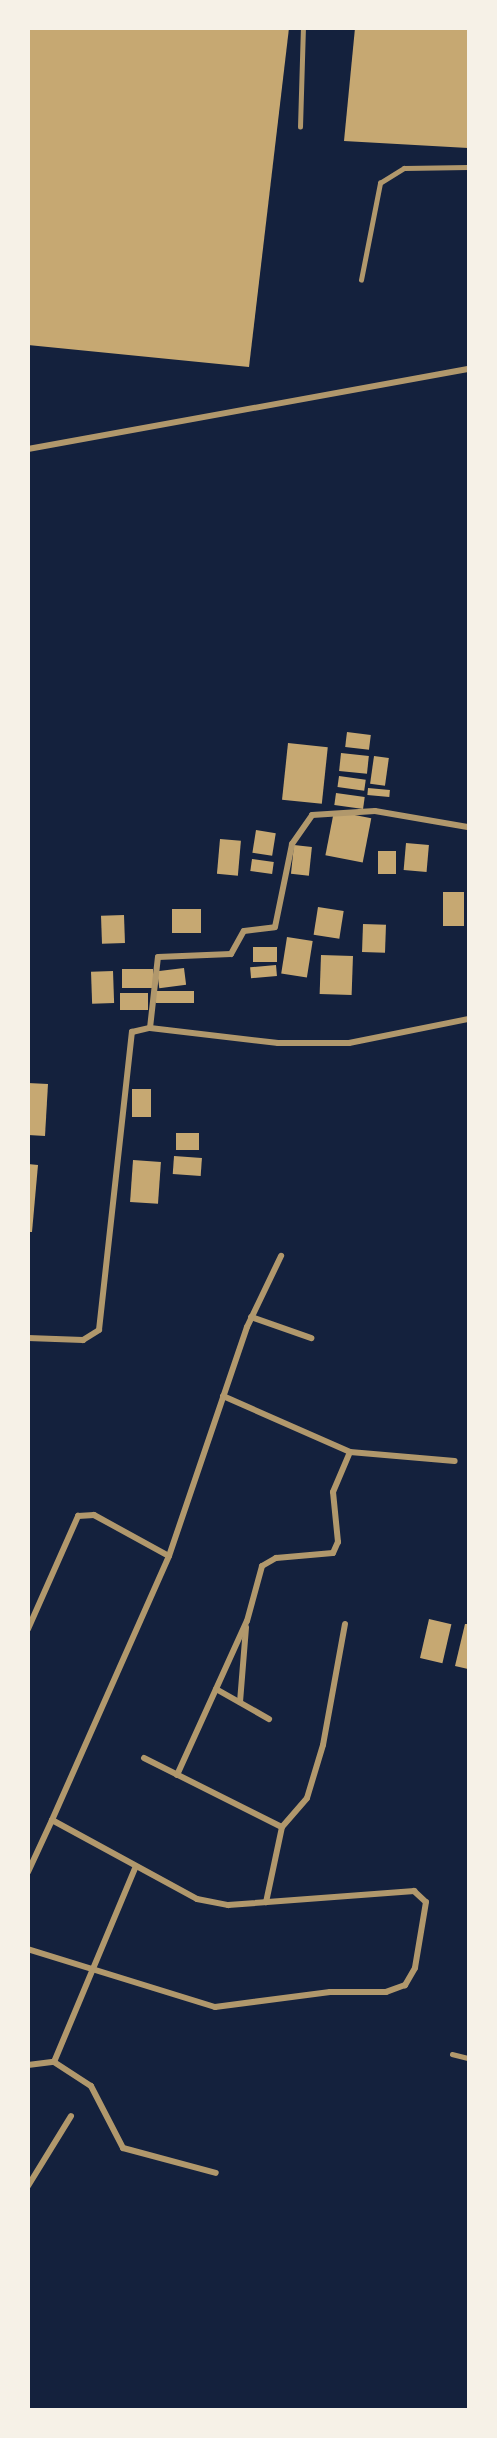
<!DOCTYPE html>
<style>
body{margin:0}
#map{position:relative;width:497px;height:2438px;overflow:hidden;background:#14213d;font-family:Spectral,serif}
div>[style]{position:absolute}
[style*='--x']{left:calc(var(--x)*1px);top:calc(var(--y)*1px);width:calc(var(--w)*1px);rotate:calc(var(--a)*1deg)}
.building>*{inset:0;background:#c6a872;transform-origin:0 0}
.service>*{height:4.5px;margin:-2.25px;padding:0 2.25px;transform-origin:2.25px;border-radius:2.25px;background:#b1986c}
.minor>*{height:6px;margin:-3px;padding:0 3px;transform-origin:3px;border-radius:3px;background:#b1986c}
span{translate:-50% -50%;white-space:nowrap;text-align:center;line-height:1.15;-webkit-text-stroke:6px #f6f1e7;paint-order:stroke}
.frame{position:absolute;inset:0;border:30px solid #f6f1e7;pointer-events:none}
</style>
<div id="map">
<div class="building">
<i style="clip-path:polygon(28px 28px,289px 28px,249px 367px,28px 345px)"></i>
<i style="clip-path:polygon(355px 28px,468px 28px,468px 148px,344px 141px)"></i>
<i style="left:347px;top:732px;width:24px;height:15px;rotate:7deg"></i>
<i style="left:288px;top:743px;width:40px;height:57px;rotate:6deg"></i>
<i style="left:341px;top:753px;width:28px;height:18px;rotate:6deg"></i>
<i style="left:374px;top:756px;width:15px;height:28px;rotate:8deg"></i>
<i style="left:339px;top:776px;width:27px;height:11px;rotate:8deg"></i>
<i style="left:368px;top:788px;width:22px;height:7px;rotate:5deg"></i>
<i style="left:336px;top:793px;width:29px;height:12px;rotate:8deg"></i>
<i style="left:334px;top:811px;width:38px;height:45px;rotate:11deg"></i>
<i style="left:256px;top:830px;width:20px;height:23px;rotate:9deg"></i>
<i style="left:220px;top:839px;width:21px;height:35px;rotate:5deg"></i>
<i style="left:406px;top:843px;width:23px;height:27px;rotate:5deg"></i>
<i style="left:294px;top:845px;width:18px;height:29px;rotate:6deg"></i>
<i style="left:378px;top:851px;width:18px;height:23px"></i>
<i style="left:252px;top:859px;width:22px;height:12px;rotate:8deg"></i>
<i style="left:443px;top:892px;width:21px;height:34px"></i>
<i style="left:318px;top:907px;width:26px;height:28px;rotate:9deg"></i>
<i style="left:172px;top:909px;width:29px;height:24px"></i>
<i style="left:124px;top:915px;width:28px;height:23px;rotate:88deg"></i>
<i style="left:363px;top:924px;width:23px;height:28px;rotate:2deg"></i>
<i style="left:287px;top:937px;width:26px;height:37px;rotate:9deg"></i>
<i style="left:253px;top:947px;width:24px;height:15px"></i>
<i style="left:321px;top:955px;width:32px;height:39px;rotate:2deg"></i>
<i style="left:276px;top:965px;width:11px;height:26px;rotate:85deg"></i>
<i style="left:184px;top:968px;width:17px;height:27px;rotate:83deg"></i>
<i style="left:122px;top:969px;width:31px;height:19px"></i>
<i style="left:113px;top:971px;width:32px;height:22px;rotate:88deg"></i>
<i style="left:194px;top:991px;width:12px;height:38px;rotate:90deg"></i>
<i style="left:120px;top:993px;width:28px;height:17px"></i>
<i style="clip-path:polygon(28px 1083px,48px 1084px,45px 1136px,28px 1135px)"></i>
<i style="left:132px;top:1089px;width:19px;height:28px"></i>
<i style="left:199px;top:1133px;width:17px;height:23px;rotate:90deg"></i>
<i style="left:174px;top:1156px;width:28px;height:18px;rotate:4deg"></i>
<i style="left:133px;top:1160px;width:28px;height:42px;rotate:4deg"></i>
<i style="clip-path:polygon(28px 1164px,38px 1165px,32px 1232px,28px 1232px)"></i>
<i style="left:429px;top:1619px;width:23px;height:40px;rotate:13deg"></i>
<i style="clip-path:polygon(465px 1624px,468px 1624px,468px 1669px,455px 1666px)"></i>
</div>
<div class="service">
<i style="--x:300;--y:127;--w:99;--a:-88.3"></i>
<i style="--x:361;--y:280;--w:99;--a:-78.9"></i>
<i style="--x:380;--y:183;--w:28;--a:-32"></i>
<i style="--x:404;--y:168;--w:64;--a:-0.9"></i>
<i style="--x:452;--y:2054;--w:16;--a:14"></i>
</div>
<div class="minor">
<i style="--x:28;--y:449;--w:447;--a:-10.3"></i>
<i style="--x:150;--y:1028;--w:71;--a:-83.6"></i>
<i style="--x:158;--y:957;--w:73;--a:-2.4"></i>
<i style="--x:231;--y:954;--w:26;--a:-61"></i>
<i style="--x:244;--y:931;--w:31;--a:-7"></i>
<i style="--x:275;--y:927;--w:85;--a:-78.4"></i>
<i style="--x:292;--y:844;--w:35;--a:-55"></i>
<i style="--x:312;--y:815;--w:63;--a:-3.6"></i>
<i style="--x:375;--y:811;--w:94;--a:9.8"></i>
<i style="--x:251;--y:1317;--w:64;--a:19.3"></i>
<i style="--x:28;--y:1338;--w:55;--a:2.1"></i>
<i style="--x:83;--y:1340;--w:19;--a:-32"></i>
<i style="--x:99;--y:1330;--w:300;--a:-83.7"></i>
<i style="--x:132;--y:1032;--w:18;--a:-13"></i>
<i style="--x:150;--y:1028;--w:129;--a:6.7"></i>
<i style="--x:278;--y:1043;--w:71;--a:0"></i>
<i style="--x:349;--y:1043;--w:121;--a:-11.4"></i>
<i style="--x:223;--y:1396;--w:139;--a:23.8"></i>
<i style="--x:350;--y:1452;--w:105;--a:4.9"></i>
<i style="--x:169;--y:1556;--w:242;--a:-71.2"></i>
<i style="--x:247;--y:1327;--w:79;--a:-64.4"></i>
<i style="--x:28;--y:1629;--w:124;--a:-66.1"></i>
<i style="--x:78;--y:1516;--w:16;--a:-4"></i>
<i style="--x:94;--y:1515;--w:85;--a:28.7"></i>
<i style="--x:169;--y:1556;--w:289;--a:113.9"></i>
<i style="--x:52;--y:1820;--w:165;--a:28.6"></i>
<i style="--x:197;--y:1899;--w:32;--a:11"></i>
<i style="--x:228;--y:1905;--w:187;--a:-4.3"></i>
<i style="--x:414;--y:1891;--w:16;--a:43"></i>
<i style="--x:426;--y:1902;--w:67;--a:99.5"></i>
<i style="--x:415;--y:1968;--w:20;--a:120"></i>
<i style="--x:405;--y:1985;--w:20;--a:160"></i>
<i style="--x:386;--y:1992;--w:56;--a:180"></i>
<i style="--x:330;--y:1992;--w:116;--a:172.6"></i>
<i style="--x:215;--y:2007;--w:196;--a:-162.8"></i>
<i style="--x:216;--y:1689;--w:61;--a:29.5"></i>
<i style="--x:240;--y:1702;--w:75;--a:-85.4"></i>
<i style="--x:144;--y:1758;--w:154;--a:26.6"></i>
<i style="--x:282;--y:1827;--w:77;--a:102"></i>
<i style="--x:177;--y:1775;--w:169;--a:-65.6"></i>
<i style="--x:247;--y:1621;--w:57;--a:-74.7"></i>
<i style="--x:262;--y:1566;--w:16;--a:-30"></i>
<i style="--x:276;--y:1558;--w:57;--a:-5"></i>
<i style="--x:333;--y:1553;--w:12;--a:-66"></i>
<i style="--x:338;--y:1542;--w:50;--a:-95.7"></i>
<i style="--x:333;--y:1492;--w:43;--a:-67"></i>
<i style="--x:282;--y:1827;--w:38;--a:-49"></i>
<i style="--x:307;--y:1798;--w:55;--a:-73.2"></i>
<i style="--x:323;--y:1745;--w:123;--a:-79.7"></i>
<i style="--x:28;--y:1872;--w:57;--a:-65.2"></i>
<i style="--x:54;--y:2062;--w:44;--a:33"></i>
<i style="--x:91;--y:2086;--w:70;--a:62.7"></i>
<i style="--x:123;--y:2148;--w:96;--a:15"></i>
<i style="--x:28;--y:2065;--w:26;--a:-7"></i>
<i style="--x:54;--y:2062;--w:212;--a:-67.3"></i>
<i style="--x:28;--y:2186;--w:82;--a:-58.4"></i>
</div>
<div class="frame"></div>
</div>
